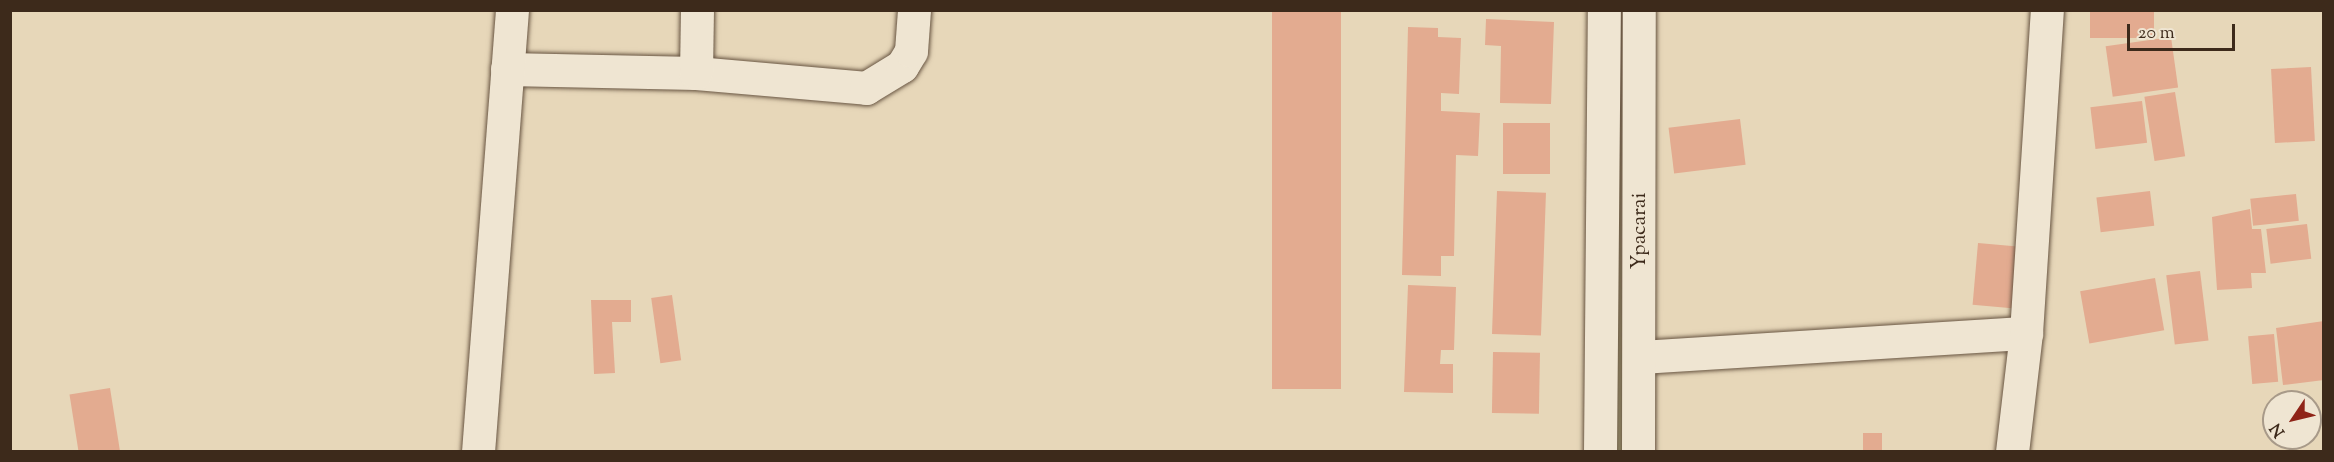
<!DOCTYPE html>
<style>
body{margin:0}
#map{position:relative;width:2334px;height:462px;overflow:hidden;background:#e7d7b9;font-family:"Sorts Mill Goudy",serif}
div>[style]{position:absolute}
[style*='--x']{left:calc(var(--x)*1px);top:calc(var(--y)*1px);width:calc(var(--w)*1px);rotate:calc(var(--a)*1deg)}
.green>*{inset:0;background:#bcbd8b}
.building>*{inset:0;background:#e3ab90;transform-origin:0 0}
.roads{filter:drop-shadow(0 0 2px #685542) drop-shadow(0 0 2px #685542)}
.minor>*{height:33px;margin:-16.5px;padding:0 16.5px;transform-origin:16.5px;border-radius:16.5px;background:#efe5d2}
span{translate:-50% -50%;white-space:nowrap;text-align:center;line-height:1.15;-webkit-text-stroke:6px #efe5d2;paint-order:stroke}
.street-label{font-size:21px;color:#3d2a1b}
.frame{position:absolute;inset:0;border:12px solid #3d2a1b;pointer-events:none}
.north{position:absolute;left:2262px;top:390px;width:60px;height:60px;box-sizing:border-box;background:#efe5d2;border:2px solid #a89a89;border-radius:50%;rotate:235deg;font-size:16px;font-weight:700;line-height:24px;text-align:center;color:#3d2a1b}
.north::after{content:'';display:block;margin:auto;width:21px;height:27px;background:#8f2418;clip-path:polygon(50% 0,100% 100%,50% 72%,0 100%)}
.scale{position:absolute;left:2127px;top:24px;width:108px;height:27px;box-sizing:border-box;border:3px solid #3d2a1b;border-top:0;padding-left:8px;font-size:18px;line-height:21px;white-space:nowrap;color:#3d2a1b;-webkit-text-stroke:4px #efe5d2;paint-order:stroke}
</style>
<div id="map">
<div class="green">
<i style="clip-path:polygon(1620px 45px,1623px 452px,1616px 451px)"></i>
</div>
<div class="building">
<i style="left:1272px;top:10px;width:69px;height:379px"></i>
<i style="left:2090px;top:10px;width:64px;height:28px"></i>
<i style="clip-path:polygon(1486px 19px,1554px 22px,1551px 104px,1500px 103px,1501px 46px,1485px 45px)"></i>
<i style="clip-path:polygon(1408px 27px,1438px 28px,1438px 37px,1461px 38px,1459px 94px,1441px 93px,1441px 111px,1480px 113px,1478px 156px,1456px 155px,1454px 256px,1441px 256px,1441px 276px,1402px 275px)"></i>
<i style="left:2171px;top:37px;width:51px;height:66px;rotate:82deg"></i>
<i style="left:2311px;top:67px;width:74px;height:40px;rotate:87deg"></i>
<i style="left:2175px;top:92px;width:65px;height:31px;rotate:81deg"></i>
<i style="left:2142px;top:101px;width:42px;height:52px;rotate:83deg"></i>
<i style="left:1740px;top:119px;width:46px;height:72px;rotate:83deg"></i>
<i style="left:1503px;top:123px;width:47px;height:51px"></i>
<i style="left:1497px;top:191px;width:49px;height:143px;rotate:2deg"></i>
<i style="left:2150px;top:191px;width:35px;height:54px;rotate:83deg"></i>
<i style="left:2296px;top:194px;width:27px;height:46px;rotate:84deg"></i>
<i style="clip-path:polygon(2250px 209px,2252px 229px,2261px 229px,2266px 273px,2251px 273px,2252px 288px,2217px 290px,2212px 217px)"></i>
<i style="left:2307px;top:224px;width:35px;height:41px;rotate:83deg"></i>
<i style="left:1978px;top:243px;width:48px;height:62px;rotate:5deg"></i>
<i style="left:2200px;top:271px;width:70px;height:34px;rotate:83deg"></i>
<i style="left:2155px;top:278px;width:53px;height:76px;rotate:80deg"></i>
<i style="clip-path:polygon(1408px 285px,1456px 287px,1454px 350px,1441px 350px,1440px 364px,1453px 364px,1453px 393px,1404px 392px)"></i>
<i style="left:672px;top:295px;width:66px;height:21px;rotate:82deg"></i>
<i style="clip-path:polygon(591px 300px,631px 300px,631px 322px,612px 322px,615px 373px,594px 374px)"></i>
<i style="clip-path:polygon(2324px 321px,2324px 380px,2283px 385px,2276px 328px)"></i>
<i style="left:2274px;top:334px;width:48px;height:26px;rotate:85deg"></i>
<i style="left:1493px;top:352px;width:47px;height:61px;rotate:1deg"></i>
<i style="left:110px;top:388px;width:64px;height:41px;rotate:81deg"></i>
<i style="left:1863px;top:433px;width:19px;height:19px"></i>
</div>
<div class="roads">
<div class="minor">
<i style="--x:507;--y:69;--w:189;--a:1.2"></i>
<i style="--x:696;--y:73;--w:171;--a:5"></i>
<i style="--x:866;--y:88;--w:42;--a:-31.4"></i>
<i style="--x:902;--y:66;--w:17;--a:-59"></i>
<i style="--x:911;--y:51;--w:41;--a:-85.8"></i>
<i style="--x:696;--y:73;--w:63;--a:-89.1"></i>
<i style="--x:1641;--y:357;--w:386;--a:-3.6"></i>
<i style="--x:478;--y:452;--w:443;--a:-85.6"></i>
<i style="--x:1600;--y:452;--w:442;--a:-89.5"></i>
<i style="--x:1638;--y:452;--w:442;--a:-89.9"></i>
<i style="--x:2012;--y:452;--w:120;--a:-83.3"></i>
<i style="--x:2026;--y:333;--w:324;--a:-86.3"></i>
</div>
</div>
<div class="street-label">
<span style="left:1640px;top:231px;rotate:-90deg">Ypacarai</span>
</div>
<div class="frame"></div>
<div class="north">N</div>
<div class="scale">20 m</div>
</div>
